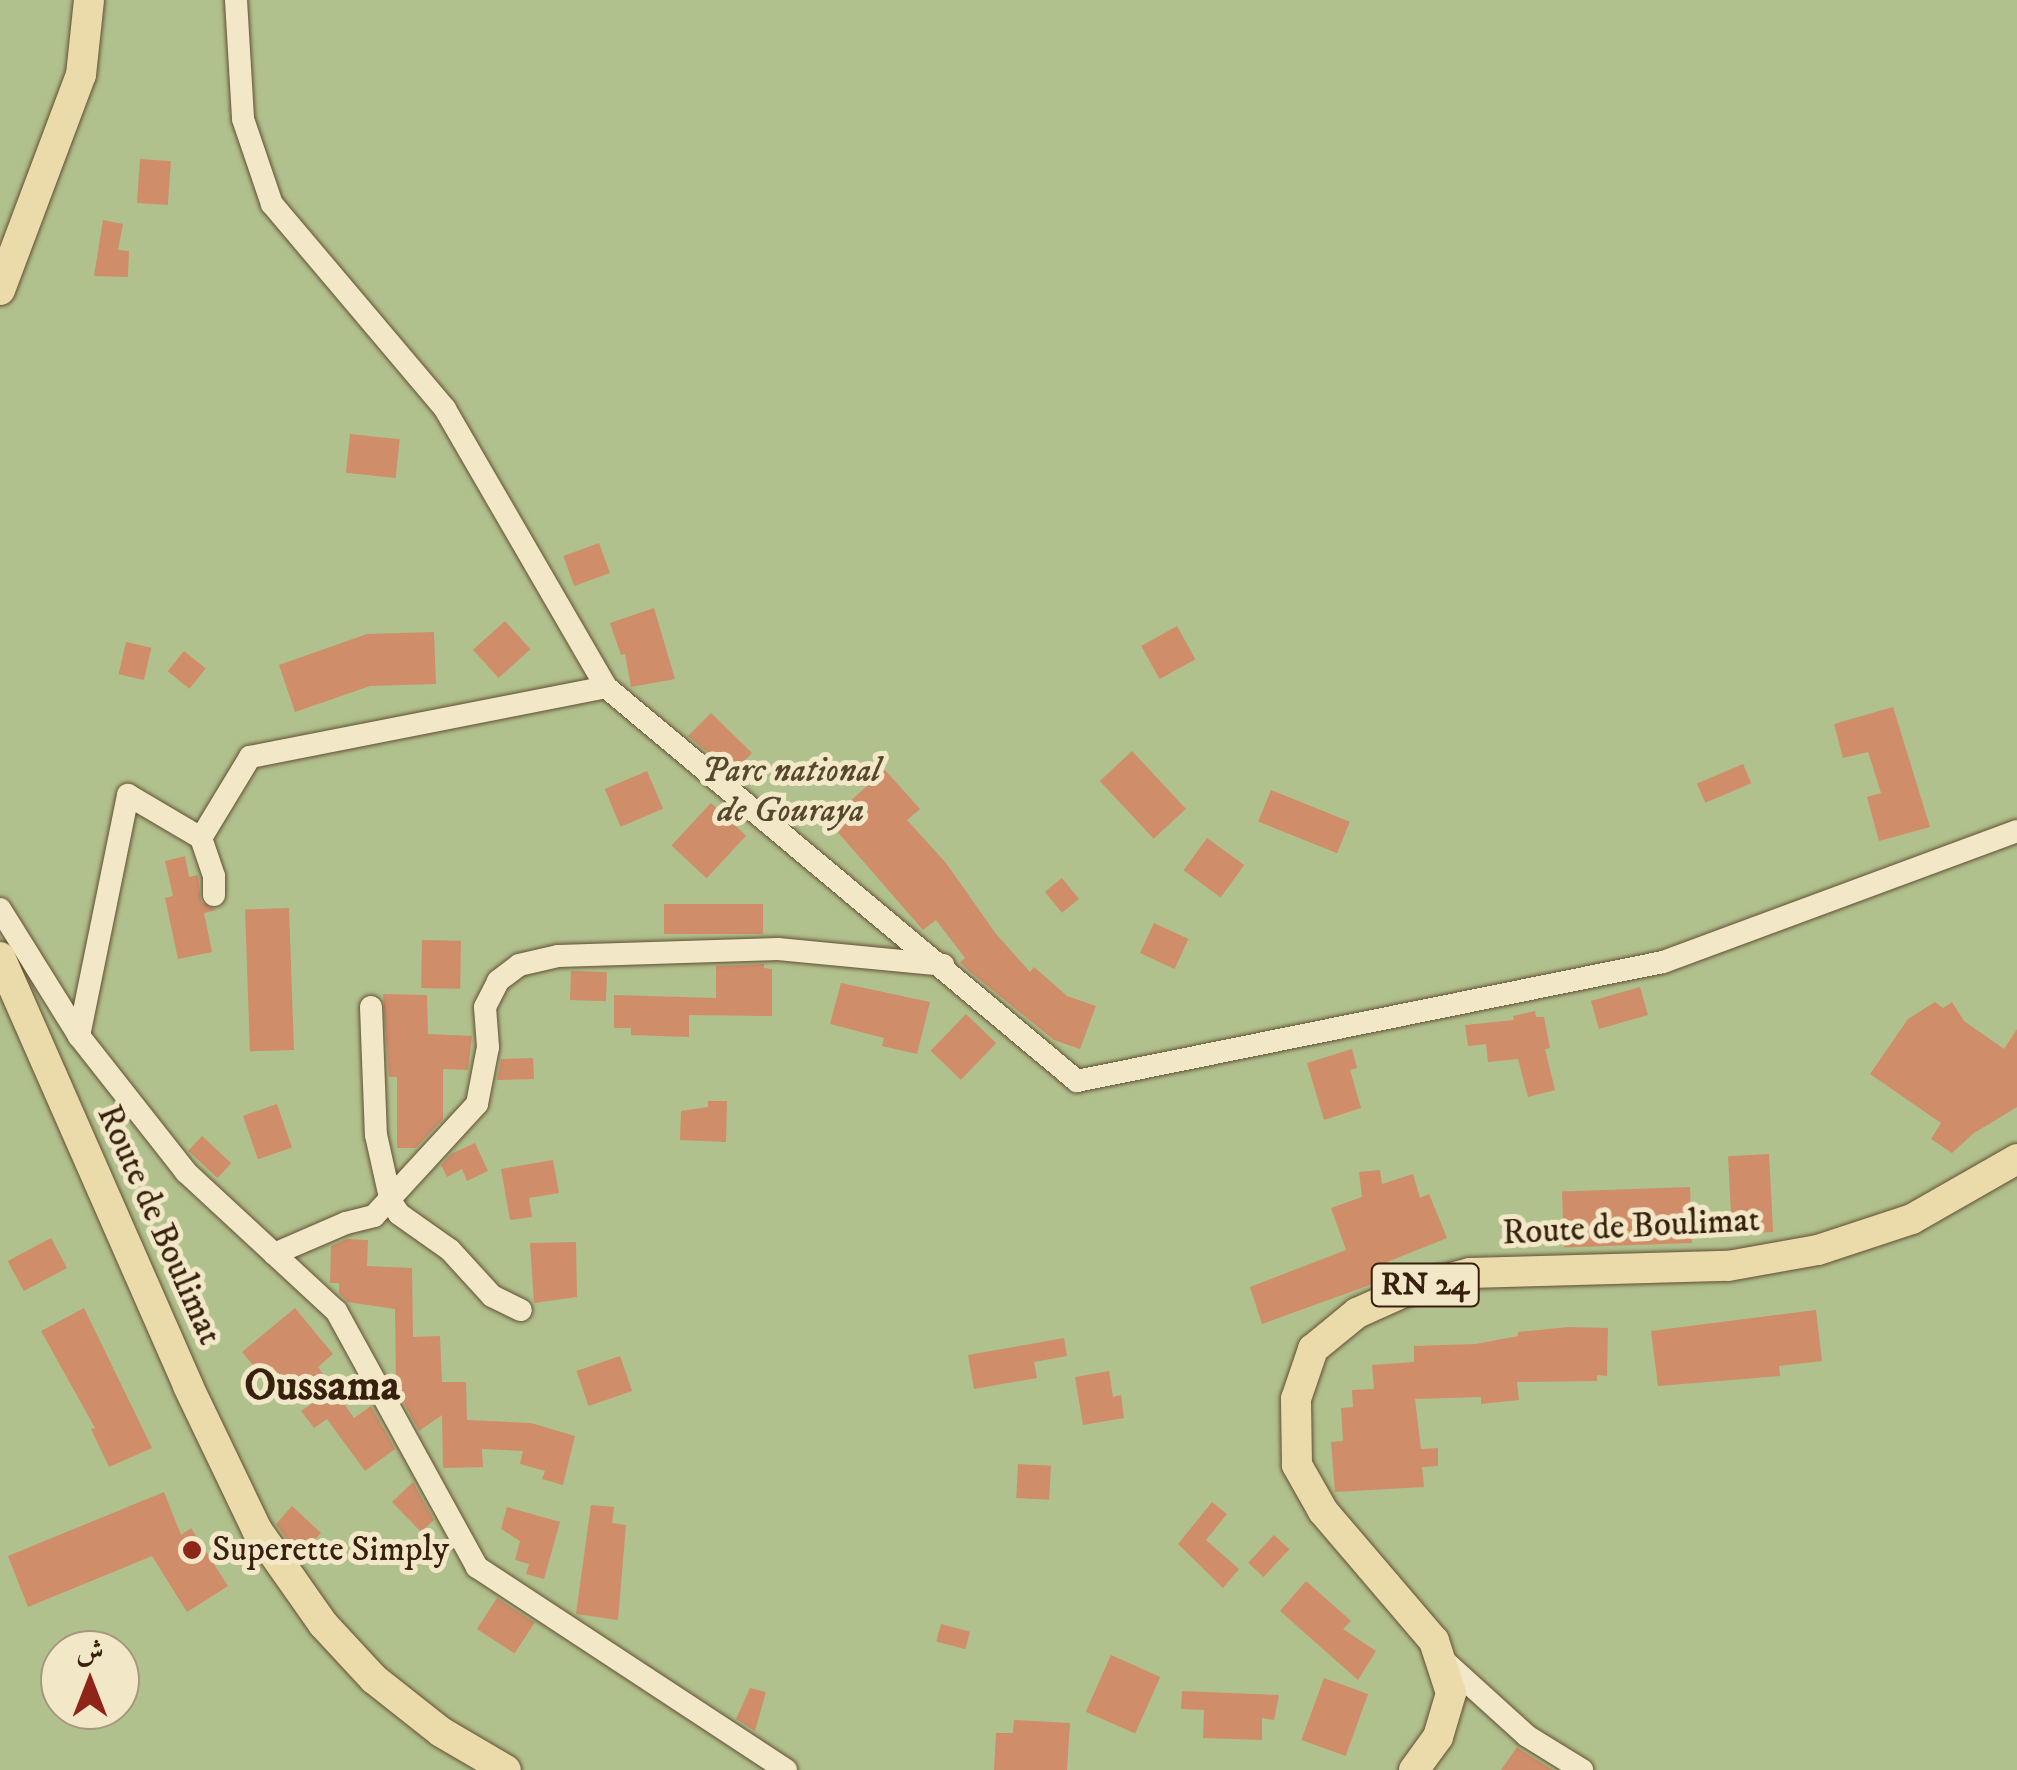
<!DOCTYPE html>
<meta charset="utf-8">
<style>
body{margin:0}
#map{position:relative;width:2017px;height:1770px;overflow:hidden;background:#ebdbaa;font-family:"IM FELL DW Pica",Amiri,serif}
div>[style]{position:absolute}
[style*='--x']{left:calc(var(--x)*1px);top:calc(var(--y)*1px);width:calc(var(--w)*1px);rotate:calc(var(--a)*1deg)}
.green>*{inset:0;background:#b1c18d}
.building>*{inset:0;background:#cf8d69;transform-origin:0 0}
.roads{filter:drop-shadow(0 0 2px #644f34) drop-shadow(0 0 2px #644f34)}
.minor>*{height:22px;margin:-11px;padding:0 11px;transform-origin:11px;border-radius:11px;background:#f2e8c8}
.major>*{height:30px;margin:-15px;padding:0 15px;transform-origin:15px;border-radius:15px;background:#ebdbaa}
.dots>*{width:28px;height:28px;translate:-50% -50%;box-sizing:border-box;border:5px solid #f2e8c8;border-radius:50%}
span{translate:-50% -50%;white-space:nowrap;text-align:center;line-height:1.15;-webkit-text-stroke:10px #f2e8c8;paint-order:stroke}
.shield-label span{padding:2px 8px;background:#f2e8c8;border:2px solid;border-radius:8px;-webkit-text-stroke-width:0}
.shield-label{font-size:32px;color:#37200d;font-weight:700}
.park-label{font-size:35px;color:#56482d;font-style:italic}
.street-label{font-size:35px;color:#37200d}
.poi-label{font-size:35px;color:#37200d}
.left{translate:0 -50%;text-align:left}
.district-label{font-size:45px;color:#37200d;font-weight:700}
.north{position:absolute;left:40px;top:1630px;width:100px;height:100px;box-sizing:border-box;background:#f2e8c8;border:2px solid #a7987d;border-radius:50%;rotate:0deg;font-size:28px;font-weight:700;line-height:40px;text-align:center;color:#37200d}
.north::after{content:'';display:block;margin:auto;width:35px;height:45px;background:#8f2418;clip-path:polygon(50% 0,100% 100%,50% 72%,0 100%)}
</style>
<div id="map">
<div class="green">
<i style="clip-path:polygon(evenodd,0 0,2017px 0,2017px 1770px,0 1770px,0 0,60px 1650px,120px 1650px,120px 1710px,60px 1710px,60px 1650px)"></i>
</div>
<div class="building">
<i style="left:140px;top:159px;width:31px;height:44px;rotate:4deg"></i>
<i style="clip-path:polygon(103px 220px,123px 224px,118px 250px,129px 251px,128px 277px,94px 276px)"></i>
<i style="left:350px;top:434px;width:50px;height:39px;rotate:6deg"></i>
<i style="left:599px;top:543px;width:32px;height:38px;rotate:70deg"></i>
<i style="clip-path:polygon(654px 608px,675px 679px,631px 687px,625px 654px,621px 655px,610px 623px)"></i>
<i style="left:505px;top:621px;width:38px;height:43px;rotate:48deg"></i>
<i style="left:1177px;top:626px;width:38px;height:41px;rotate:61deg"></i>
<i style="clip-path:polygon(434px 632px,436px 684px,370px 686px,295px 712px,279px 665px,367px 634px)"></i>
<i style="left:126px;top:642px;width:26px;height:33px;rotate:13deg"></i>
<i style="left:184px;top:651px;width:28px;height:26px;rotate:39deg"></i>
<i style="clip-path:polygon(1893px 707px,1930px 827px,1879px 841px,1867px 797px,1881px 793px,1868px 752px,1843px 758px,1834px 724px)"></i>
<i style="clip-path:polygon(711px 713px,752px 753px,733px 773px,688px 736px)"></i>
<i style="left:1132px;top:751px;width:79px;height:44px;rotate:47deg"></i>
<i style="left:1743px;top:764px;width:21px;height:50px;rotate:67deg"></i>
<i style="clip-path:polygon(885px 770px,920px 809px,907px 820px,946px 863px,996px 934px,1030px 972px,1034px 967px,1067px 996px,1096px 1006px,1080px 1049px,1054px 1040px,969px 971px,960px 962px,965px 958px,936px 920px,923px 930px,828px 821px)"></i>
<i style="left:647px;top:771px;width:41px;height:46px;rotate:67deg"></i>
<i style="left:1271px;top:790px;width:85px;height:34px;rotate:22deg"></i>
<i style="left:711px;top:803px;width:48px;height:58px;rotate:43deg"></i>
<i style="left:1207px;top:838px;width:46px;height:40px;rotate:36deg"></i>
<i style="clip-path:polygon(185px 856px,189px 877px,198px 875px,201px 902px,216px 910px,204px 913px,212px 952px,178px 959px,165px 898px,173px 896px,165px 861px)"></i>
<i style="left:1062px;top:878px;width:27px;height:22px;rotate:51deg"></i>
<i style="left:763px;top:904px;width:30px;height:99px;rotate:90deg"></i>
<i style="left:289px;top:908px;width:142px;height:44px;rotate:88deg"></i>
<i style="left:1154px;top:923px;width:38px;height:33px;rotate:25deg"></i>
<i style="left:422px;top:940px;width:39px;height:48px;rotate:1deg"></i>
<i style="clip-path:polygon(764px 964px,764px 968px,772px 969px,772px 1016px,689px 1015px,689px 1037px,631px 1035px,631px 1028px,614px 1028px,614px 995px,716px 998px,716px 966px)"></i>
<i style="left:571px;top:971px;width:36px;height:29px;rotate:2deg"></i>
<i style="clip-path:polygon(841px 983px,930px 1002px,917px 1054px,882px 1046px,884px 1038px,830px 1024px)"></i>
<i style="left:1640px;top:987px;width:29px;height:51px;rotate:74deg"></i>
<i style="clip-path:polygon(383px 994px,427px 995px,428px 1034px,472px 1036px,468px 1070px,443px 1069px,443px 1119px,416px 1148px,397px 1148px,397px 1077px,389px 1077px)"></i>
<i style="clip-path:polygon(1935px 1002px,1943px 1008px,1952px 1002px,1964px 1021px,2004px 1049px,2017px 1029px,2017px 1107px,1974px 1133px,1952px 1153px,1931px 1139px,1941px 1123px,1870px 1074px,1908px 1019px)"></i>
<i style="clip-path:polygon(1535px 1011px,1536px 1017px,1544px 1017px,1550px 1048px,1545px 1049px,1555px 1090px,1528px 1097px,1518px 1059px,1488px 1062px,1486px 1044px,1468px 1046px,1465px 1025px,1514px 1020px,1513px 1016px)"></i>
<i style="left:966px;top:1014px;width:42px;height:51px;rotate:44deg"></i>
<i style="clip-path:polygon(1352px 1049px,1357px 1068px,1350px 1070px,1361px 1108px,1324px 1120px,1307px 1063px)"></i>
<i style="clip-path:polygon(533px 1058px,534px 1079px,497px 1080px,501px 1059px)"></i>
<i style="clip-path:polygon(708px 1101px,727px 1101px,726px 1142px,680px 1140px,681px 1111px,708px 1107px)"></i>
<i style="left:277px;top:1104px;width:46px;height:36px;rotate:71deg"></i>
<i style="left:202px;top:1136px;width:40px;height:20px;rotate:43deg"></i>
<i style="clip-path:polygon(475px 1143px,488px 1171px,467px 1181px,462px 1169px,447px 1177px,441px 1165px,451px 1154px)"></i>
<i style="left:1769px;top:1154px;width:78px;height:41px;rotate:87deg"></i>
<i style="clip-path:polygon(553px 1160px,559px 1193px,529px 1198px,532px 1217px,510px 1220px,501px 1169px)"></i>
<i style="clip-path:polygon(1380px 1170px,1382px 1184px,1413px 1174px,1420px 1198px,1429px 1194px,1447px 1238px,1387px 1262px,1392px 1277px,1262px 1324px,1250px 1287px,1346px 1250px,1331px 1208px,1362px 1197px,1359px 1172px)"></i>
<i style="left:1690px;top:1187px;width:56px;height:128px;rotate:88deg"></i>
<i style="left:51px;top:1238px;width:34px;height:49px;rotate:62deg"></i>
<i style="clip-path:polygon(347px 1239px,368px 1240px,367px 1266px,412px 1268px,413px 1337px,440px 1336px,442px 1382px,466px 1382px,467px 1420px,531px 1423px,575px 1436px,563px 1485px,542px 1479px,545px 1471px,520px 1464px,523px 1451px,482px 1449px,483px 1467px,443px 1468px,442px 1415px,419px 1431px,396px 1388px,395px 1309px,348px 1302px,339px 1293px,339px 1283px,330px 1283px,331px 1246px)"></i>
<i style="clip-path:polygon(576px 1242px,577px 1297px,534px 1303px,530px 1243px)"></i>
<i style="clip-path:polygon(84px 1308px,152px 1448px,109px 1467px,91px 1429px,95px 1428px,41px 1331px)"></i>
<i style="clip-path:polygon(295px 1308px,333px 1354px,318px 1367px,354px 1418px,371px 1406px,395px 1449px,365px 1471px,327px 1419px,314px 1428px,301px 1411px,313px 1403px,289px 1374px,272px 1388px,242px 1352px)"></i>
<i style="clip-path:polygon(1816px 1310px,1822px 1361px,1779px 1366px,1780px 1376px,1658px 1386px,1651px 1331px)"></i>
<i style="clip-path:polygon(1568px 1327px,1608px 1328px,1607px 1376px,1597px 1375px,1597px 1381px,1517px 1382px,1519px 1400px,1481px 1404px,1481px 1397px,1415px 1399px,1421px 1449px,1438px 1448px,1438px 1466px,1422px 1467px,1424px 1487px,1335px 1492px,1331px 1442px,1343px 1441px,1341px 1408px,1353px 1407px,1352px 1390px,1374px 1389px,1372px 1365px,1414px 1362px,1414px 1346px,1476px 1344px,1518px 1336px,1518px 1332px)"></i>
<i style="clip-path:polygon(1064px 1338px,1067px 1356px,1034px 1362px,1037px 1378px,974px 1389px,968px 1355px)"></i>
<i style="left:620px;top:1356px;width:37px;height:46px;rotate:71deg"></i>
<i style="clip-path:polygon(1109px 1371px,1113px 1397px,1121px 1395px,1124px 1418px,1083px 1425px,1075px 1377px)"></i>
<i style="left:1018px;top:1464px;width:33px;height:34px;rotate:3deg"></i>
<i style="clip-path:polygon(413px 1482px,434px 1520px,421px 1532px,392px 1502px)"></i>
<i style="clip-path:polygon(164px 1492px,181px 1535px,191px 1528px,228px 1586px,187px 1612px,152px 1556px,28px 1607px,8px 1556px)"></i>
<i style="clip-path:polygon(1212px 1502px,1227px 1514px,1206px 1540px,1239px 1569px,1223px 1588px,1178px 1544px)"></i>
<i style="clip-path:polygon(591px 1505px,614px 1507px,612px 1523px,626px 1525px,618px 1620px,576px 1614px)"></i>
<i style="clip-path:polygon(292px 1506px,321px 1533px,299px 1556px,276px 1524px)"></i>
<i style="clip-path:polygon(507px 1507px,560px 1522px,544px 1579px,526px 1574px,529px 1564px,515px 1560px,520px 1541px,501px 1529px)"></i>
<i style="left:1274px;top:1535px;width:21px;height:38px;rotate:43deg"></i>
<i style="clip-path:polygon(1306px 1581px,1351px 1621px,1343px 1629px,1376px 1651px,1358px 1680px,1280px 1611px)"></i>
<i style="left:497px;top:1598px;width:45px;height:37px;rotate:33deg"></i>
<i style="left:941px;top:1624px;width:30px;height:18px;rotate:15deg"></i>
<i style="left:1111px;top:1655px;width:54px;height:62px;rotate:24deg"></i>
<i style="left:1324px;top:1678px;width:47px;height:66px;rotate:20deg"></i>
<i style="clip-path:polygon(750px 1688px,766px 1692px,755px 1731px,736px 1719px)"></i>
<i style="clip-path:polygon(1182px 1691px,1279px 1695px,1274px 1720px,1262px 1718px,1262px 1740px,1203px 1738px,1204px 1710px,1181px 1709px)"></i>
<i style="clip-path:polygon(1014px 1720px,1070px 1723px,1067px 1770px,994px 1770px,996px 1733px,1013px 1733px)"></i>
<i style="clip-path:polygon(1517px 1747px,1519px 1749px,1553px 1770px,1501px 1770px)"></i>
</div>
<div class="roads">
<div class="minor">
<i style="--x:236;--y:0;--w:119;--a:86.6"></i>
<i style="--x:243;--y:119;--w:90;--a:71.2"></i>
<i style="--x:272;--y:204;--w:268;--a:49.8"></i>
<i style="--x:445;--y:409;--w:321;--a:59.9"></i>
<i style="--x:201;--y:838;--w:40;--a:71.1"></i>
<i style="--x:214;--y:876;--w:19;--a:90"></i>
<i style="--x:0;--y:909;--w:150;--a:58.1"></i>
<i style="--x:371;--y:1007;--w:128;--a:87.8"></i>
<i style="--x:376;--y:1135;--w:69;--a:77.4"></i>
<i style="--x:391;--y:1202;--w:14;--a:56"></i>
<i style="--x:399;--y:1214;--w:62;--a:35.2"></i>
<i style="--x:450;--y:1250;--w:62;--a:47.6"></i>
<i style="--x:492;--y:1296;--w:32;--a:26"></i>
<i style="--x:274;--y:1254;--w:78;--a:-23.3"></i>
<i style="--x:346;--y:1223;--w:29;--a:-14"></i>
<i style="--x:374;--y:1216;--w:152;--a:-47.4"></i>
<i style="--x:477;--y:1104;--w:58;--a:-79.1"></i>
<i style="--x:488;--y:1047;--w:40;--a:-94.3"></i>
<i style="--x:485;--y:1007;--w:29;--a:-63"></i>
<i style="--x:498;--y:981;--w:26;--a:-37"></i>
<i style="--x:519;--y:965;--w:40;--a:-13"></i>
<i style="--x:558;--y:956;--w:220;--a:-1.8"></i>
<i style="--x:778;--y:949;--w:166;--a:5.5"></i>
<i style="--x:1441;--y:1658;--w:116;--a:42.2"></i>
<i style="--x:1527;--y:1736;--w:65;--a:31.7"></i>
<i style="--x:786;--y:1770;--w:370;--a:-146.7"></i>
<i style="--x:477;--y:1567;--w:292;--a:-118.8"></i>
<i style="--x:336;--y:1311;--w:205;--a:-137.2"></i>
<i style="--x:186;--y:1172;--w:173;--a:-128.2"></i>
<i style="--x:79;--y:1036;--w:246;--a:-78.5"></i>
<i style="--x:128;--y:795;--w:85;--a:30.5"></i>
<i style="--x:201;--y:838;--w:95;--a:-58.8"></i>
<i style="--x:250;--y:757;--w:363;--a:-11.1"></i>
<i style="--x:606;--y:687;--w:614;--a:39.91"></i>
<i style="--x:1077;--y:1081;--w:598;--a:-11.48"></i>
<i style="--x:1663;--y:962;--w:377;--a:-20.3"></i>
</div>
<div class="major">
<i style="--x:0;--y:290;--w:230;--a:-69.4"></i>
<i style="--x:81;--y:75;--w:75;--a:-83.9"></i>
<i style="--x:0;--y:957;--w:468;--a:66.3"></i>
<i style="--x:188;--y:1386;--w:160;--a:64.4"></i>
<i style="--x:257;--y:1530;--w:115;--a:54.9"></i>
<i style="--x:323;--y:1624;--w:75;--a:47.2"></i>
<i style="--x:374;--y:1679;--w:85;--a:38.3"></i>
<i style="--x:441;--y:1732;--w:75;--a:30.3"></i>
<i style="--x:1414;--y:1770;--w:41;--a:-54"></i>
<i style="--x:1438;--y:1737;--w:46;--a:-73.5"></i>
<i style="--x:1451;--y:1693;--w:55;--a:-108.1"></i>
<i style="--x:1434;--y:1641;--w:171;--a:-130.5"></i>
<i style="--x:1323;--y:1511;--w:53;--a:-119.5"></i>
<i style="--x:1297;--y:1465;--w:66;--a:-90.9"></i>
<i style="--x:1296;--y:1399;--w:53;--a:-71.2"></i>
<i style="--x:1313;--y:1349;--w:57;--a:-39.3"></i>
<i style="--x:1357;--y:1313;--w:61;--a:-24.1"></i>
<i style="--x:1413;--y:1288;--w:59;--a:-14.7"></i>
<i style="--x:1470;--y:1273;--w:258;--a:-1.6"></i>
<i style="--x:1728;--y:1266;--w:91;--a:-10.1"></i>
<i style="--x:1818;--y:1250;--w:99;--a:-18.3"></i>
<i style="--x:1912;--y:1219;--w:121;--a:-29.7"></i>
</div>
</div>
<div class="dots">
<i style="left:192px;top:1550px;background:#8f2418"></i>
</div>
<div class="shield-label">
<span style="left:1425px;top:1285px">RN 24</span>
</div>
<div class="park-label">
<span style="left:791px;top:791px">Parc national<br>de Gouraya</span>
</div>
<div class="street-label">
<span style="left:159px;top:1225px;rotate:66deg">Route de Boulimat</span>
<span style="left:1631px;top:1227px;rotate:-3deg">Route de Boulimat</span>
</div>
<div class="poi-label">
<span class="left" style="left:212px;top:1550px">Superette Simply</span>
</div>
<div class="district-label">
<span style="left:322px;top:1387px">Oussama</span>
</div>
<div class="north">ش</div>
</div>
